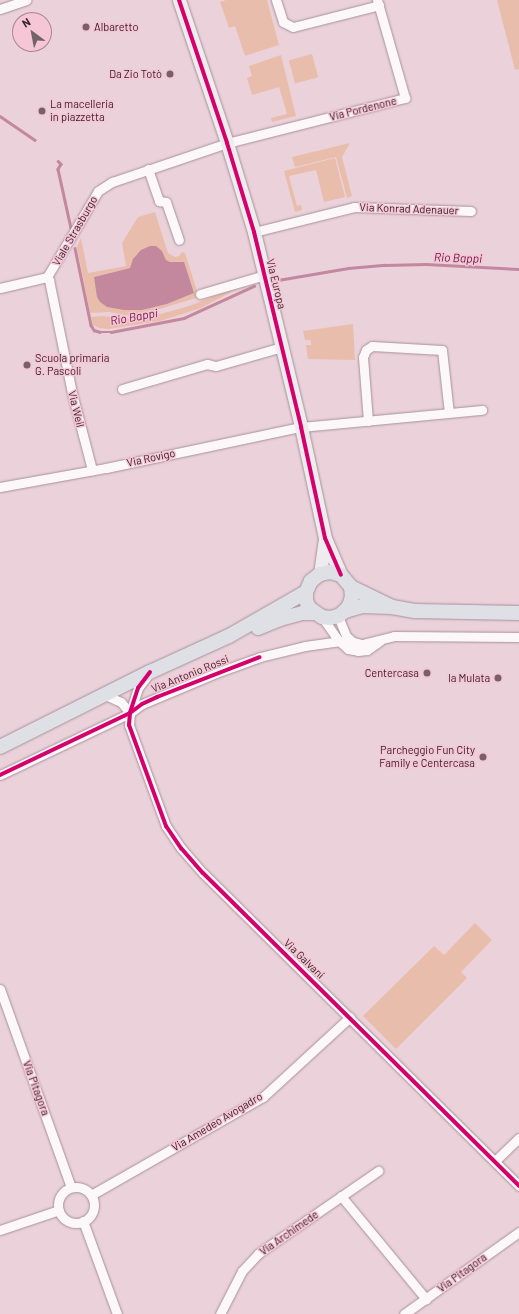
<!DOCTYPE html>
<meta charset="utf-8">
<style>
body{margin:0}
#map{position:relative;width:519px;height:1314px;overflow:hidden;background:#ebd1da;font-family:Barlow,sans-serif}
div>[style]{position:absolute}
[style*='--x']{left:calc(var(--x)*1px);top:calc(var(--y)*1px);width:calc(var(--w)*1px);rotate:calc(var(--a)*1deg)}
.green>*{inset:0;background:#e9bdab;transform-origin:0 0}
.water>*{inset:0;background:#c3889e}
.stream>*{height:2.5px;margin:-1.25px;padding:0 1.25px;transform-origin:1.25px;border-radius:1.25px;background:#c3889e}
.roads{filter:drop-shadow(0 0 1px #a6929a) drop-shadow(0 0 1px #a6929a)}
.street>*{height:9px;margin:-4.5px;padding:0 4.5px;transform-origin:4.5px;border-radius:4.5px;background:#fcf8f9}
.street>.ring{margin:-4.5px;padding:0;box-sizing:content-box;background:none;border:9px solid #fcf8f9;border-radius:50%}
.secondary>*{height:13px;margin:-6.5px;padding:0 6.5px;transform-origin:6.5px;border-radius:6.5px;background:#eeecee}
.primary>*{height:14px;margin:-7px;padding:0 7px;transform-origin:7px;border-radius:7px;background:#dfe0e5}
.cycleway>*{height:4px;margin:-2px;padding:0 2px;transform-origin:2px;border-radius:2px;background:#d6006c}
.dots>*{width:11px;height:11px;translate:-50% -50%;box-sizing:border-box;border:2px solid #f6c6d6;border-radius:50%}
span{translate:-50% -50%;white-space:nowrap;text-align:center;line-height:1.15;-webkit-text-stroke:3px #f6c6d6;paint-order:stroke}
.poi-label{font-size:11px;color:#36242a}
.left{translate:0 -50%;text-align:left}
.right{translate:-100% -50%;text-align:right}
.street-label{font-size:11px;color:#36242a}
.water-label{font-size:12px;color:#6f1541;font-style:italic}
.north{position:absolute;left:12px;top:12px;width:40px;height:40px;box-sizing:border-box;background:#f6c6d6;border:1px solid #a98591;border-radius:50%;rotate:328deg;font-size:11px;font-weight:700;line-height:16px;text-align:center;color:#36242a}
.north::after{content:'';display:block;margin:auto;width:14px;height:18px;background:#756168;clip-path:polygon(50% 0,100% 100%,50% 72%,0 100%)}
</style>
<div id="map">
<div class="green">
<i style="clip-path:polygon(226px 0,267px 0,279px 45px,245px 56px,235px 26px,229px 28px,220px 2px)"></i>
<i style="clip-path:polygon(497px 0,519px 0,519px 69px,515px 70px)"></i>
<i style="left:312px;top:54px;width:24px;height:24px;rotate:75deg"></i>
<i style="clip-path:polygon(281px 55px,296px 116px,272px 122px,271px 118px,287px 114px,279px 87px,252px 95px,247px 78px,252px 76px,249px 66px)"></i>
<i style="clip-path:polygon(350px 143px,342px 157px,352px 196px,347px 198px,336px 157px,295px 167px,292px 157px)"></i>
<i style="clip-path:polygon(335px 158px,345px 197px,324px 202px,316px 170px,289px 176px,297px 206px,301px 205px,302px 210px,295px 212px,284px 171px)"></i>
<i style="clip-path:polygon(evenodd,155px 212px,168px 253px,175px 257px,179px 256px,182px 252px,185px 253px,199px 297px,140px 315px,131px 316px,109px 312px,90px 313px,77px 247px,81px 238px,88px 273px,126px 266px,122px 243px,138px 217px,155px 212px,162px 251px,166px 260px,170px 262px,194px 293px,167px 304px,142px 310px,94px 277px,130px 268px,162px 251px)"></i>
<i style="clip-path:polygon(246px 284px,201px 308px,160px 321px,108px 329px,99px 328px,93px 325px,92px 322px,91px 317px,103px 316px,139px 320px,189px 306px)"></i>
<i style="clip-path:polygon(353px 324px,355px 360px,308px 359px,306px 345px,311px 345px,311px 340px,305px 340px,303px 331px)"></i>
<i style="clip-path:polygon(475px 923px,492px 940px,461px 972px,467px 978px,396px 1049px,363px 1016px,434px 946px,444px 955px)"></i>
</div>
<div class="water">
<i style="clip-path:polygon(150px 246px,156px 246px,162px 251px,166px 260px,170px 262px,184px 262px,194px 293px,167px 304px,142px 310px,124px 310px,107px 307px,100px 302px,97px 297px,94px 277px,130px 268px,133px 259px,141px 250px)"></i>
</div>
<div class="stream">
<i style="--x:0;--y:116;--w:42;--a:34.4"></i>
<i style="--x:58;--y:161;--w:4;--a:45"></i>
<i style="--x:61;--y:164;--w:6;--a:121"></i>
<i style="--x:58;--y:169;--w:60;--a:77.6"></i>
<i style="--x:75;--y:248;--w:79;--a:78.3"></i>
<i style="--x:91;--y:325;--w:6;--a:59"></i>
<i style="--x:94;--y:330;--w:6;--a:18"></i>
<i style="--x:100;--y:332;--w:11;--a:0"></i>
<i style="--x:111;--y:332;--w:74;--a:-10.9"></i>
<i style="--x:184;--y:318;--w:77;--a:-24.6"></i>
<i style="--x:278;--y:280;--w:71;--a:-9.7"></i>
<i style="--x:348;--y:268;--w:37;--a:-5"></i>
<i style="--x:385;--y:265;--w:41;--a:-1.4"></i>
<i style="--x:426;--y:264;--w:93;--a:3.1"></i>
</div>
<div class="roads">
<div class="street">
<i style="--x:276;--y:0;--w:23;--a:72"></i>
<i style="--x:283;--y:22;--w:11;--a:27"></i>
<i style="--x:293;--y:27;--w:89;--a:-14.3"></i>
<i style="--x:0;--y:9;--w:28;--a:-19"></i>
<i style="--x:148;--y:169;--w:34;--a:71"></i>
<i style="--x:159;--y:201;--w:7;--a:8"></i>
<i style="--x:166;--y:202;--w:40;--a:71.1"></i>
<i style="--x:254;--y:232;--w:103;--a:-14"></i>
<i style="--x:354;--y:207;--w:117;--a:2"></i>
<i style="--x:47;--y:277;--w:4;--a:56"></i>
<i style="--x:49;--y:280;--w:115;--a:78.5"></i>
<i style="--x:72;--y:393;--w:80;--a:75.4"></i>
<i style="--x:0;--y:288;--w:48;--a:-13.2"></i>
<i style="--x:47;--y:277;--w:100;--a:-59.3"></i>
<i style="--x:98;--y:191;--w:17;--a:-33"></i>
<i style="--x:112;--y:182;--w:121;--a:-18.7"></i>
<i style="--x:227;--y:143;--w:184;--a:-14.2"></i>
<i style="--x:405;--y:98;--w:102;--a:-105.9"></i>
<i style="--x:200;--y:294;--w:68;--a:-16.3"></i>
<i style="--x:122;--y:389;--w:89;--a:-16.4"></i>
<i style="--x:207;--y:364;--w:9;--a:13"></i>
<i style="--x:216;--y:366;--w:69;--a:-16.1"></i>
<i style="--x:368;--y:421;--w:64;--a:-94.5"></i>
<i style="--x:363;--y:357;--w:8;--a:-67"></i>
<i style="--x:366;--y:350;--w:7;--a:-34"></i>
<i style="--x:372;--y:346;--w:70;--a:3.3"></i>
<i style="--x:442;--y:350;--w:63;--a:83.7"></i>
<i style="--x:0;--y:487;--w:108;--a:-10.2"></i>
<i style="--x:106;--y:468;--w:199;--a:-11.9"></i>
<i style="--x:301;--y:427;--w:182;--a:-5.4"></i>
<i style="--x:338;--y:616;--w:22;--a:68"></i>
<i style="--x:346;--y:636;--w:9;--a:41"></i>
<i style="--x:353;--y:642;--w:9;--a:13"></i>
<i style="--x:362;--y:644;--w:33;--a:-14"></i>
<i style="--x:394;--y:636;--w:125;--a:0.5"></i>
<i style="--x:322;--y:617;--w:29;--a:55"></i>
<i style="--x:339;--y:641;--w:12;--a:42"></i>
<i style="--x:348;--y:649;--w:10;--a:11"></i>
<i style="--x:358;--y:651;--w:9;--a:-6"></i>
<i style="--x:367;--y:650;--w:16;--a:-35"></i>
<i style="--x:148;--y:675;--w:16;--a:128"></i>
<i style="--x:138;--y:688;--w:26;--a:108"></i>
<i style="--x:130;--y:713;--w:12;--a:95"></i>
<i style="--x:129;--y:725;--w:108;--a:69.9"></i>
<i style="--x:166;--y:826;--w:27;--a:56"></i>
<i style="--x:181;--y:848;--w:33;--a:49"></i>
<i style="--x:203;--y:873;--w:445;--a:44.7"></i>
<i style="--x:105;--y:695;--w:17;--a:24"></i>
<i style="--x:121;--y:702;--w:14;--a:51"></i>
<i style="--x:0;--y:775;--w:144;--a:-25.5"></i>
<i style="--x:130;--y:713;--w:15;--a:-37"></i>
<i style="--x:142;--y:704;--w:80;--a:-22.7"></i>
<i style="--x:216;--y:673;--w:47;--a:-20"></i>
<i style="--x:260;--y:657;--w:46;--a:-13.7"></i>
<i style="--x:305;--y:646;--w:34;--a:-8"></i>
<i style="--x:0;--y:989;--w:210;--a:70.3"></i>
<i style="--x:495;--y:1161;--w:33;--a:-44"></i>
<i class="ring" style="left:58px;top:1187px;width:27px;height:27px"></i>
<i style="--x:91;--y:1195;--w:198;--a:-29.7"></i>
<i style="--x:263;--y:1097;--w:118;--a:-42.6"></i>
<i style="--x:341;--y:1196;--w:134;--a:50.5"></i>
<i style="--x:83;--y:1221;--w:99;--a:69.9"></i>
<i style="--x:0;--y:1230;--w:62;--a:-18.7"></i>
<i style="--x:220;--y:1314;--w:48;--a:-62.9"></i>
<i style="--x:242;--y:1271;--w:25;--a:-47"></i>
<i style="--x:259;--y:1253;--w:145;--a:-34.6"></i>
<i style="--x:404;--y:1314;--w:141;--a:-35.5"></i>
</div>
<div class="secondary">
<i style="--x:179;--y:0;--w:151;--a:71.4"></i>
<i style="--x:227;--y:143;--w:93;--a:73.1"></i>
<i style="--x:254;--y:232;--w:201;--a:76.4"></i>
<i style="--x:301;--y:427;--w:114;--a:77.8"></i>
<i style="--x:325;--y:538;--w:40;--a:66.6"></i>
<i style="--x:320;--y:574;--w:36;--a:-82"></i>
</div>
<div class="primary">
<i style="--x:351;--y:587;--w:9;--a:84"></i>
<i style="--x:352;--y:596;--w:8;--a:104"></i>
<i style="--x:350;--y:604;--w:9;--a:126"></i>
<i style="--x:345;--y:611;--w:9;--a:144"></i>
<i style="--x:338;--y:616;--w:8;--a:166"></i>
<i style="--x:330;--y:618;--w:8;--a:-173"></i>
<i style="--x:322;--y:617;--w:16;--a:-145"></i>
<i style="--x:309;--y:608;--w:9;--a:-111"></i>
<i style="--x:306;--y:600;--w:8;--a:-90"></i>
<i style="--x:306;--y:592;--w:12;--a:-66"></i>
<i style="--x:311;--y:581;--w:11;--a:-38"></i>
<i style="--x:320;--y:574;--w:10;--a:-11"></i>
<i style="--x:330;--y:572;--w:11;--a:15"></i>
<i style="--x:341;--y:575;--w:16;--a:50"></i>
<i style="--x:351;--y:587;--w:46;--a:26"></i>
<i style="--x:345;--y:611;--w:18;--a:-16"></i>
<i style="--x:362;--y:606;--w:30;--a:2"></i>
<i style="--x:392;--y:607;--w:23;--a:10"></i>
<i style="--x:415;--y:611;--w:104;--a:1.1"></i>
<i style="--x:258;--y:628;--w:24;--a:-22"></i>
<i style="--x:280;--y:619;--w:24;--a:-15"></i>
<i style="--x:303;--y:613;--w:12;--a:0"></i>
<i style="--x:0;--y:747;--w:168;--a:-26.6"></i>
<i style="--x:150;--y:672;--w:87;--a:-24.5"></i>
<i style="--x:229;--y:636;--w:89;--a:-29.7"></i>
</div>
</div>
<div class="cycleway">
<i style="--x:179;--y:0;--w:151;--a:71.4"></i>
<i style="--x:227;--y:143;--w:93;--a:73.1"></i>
<i style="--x:254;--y:232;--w:201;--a:76.4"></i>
<i style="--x:301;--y:427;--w:114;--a:77.8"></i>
<i style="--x:325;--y:538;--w:40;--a:66.6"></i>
<i style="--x:150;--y:672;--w:20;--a:127"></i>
<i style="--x:138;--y:688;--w:26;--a:108"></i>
<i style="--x:130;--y:713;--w:12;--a:95"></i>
<i style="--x:129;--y:725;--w:108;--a:69.9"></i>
<i style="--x:166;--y:826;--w:27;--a:56"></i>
<i style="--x:181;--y:848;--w:33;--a:49"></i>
<i style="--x:203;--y:873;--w:445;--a:44.7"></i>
<i style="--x:0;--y:775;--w:144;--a:-25.5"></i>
<i style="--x:130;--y:713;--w:15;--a:-37"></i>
<i style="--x:142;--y:704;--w:17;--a:-25"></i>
<i style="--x:157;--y:697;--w:110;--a:-21.2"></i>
</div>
<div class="dots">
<i style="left:86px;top:27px;background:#756168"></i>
<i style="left:170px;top:74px;background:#756168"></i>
<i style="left:42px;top:111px;background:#756168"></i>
<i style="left:27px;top:365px;background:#756168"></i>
<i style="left:427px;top:673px;background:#756168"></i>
<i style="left:498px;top:678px;background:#756168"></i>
<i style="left:483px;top:757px;background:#756168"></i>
</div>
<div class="poi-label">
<span class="left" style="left:94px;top:27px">Albaretto</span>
<span class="right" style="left:162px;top:74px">Da Zio Totò</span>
<span class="left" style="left:50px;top:111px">La macelleria<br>in piazzetta</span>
<span class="left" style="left:35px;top:365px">Scuola primaria<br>G. Pascoli</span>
<span class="right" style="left:419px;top:673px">Centercasa</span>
<span class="right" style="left:490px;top:678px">la Mulata</span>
<span class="right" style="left:475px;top:757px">Parcheggio Fun City<br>Family e Centercasa</span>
</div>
<div class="street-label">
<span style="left:363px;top:109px;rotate:-14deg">Via Pordenone</span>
<span style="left:409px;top:209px;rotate:2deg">Via Konrad Adenauer</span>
<span style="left:75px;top:231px;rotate:-60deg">Viale Strasburgo</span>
<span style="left:276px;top:284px;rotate:76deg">Via Europa</span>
<span style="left:76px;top:409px;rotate:76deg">Via Weil</span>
<span style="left:151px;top:458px;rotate:-12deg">Via Rovigo</span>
<span style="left:190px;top:674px;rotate:-22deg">Via Antonio Rossi</span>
<span style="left:304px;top:959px;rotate:44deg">Via Galvani</span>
<span style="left:36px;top:1088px;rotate:70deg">Via Pitagora</span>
<span style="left:217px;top:1122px;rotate:-31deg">Via Amedeo Avogadro</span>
<span style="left:289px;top:1233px;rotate:-35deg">Via Archimede</span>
<span style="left:462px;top:1273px;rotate:-36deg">Via Pitagora</span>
</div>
<div class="water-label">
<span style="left:458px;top:258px;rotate:2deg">Rio Bappi</span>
<span style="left:134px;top:317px;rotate:-10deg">Rio Bappi</span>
</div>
<div class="north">N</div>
</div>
